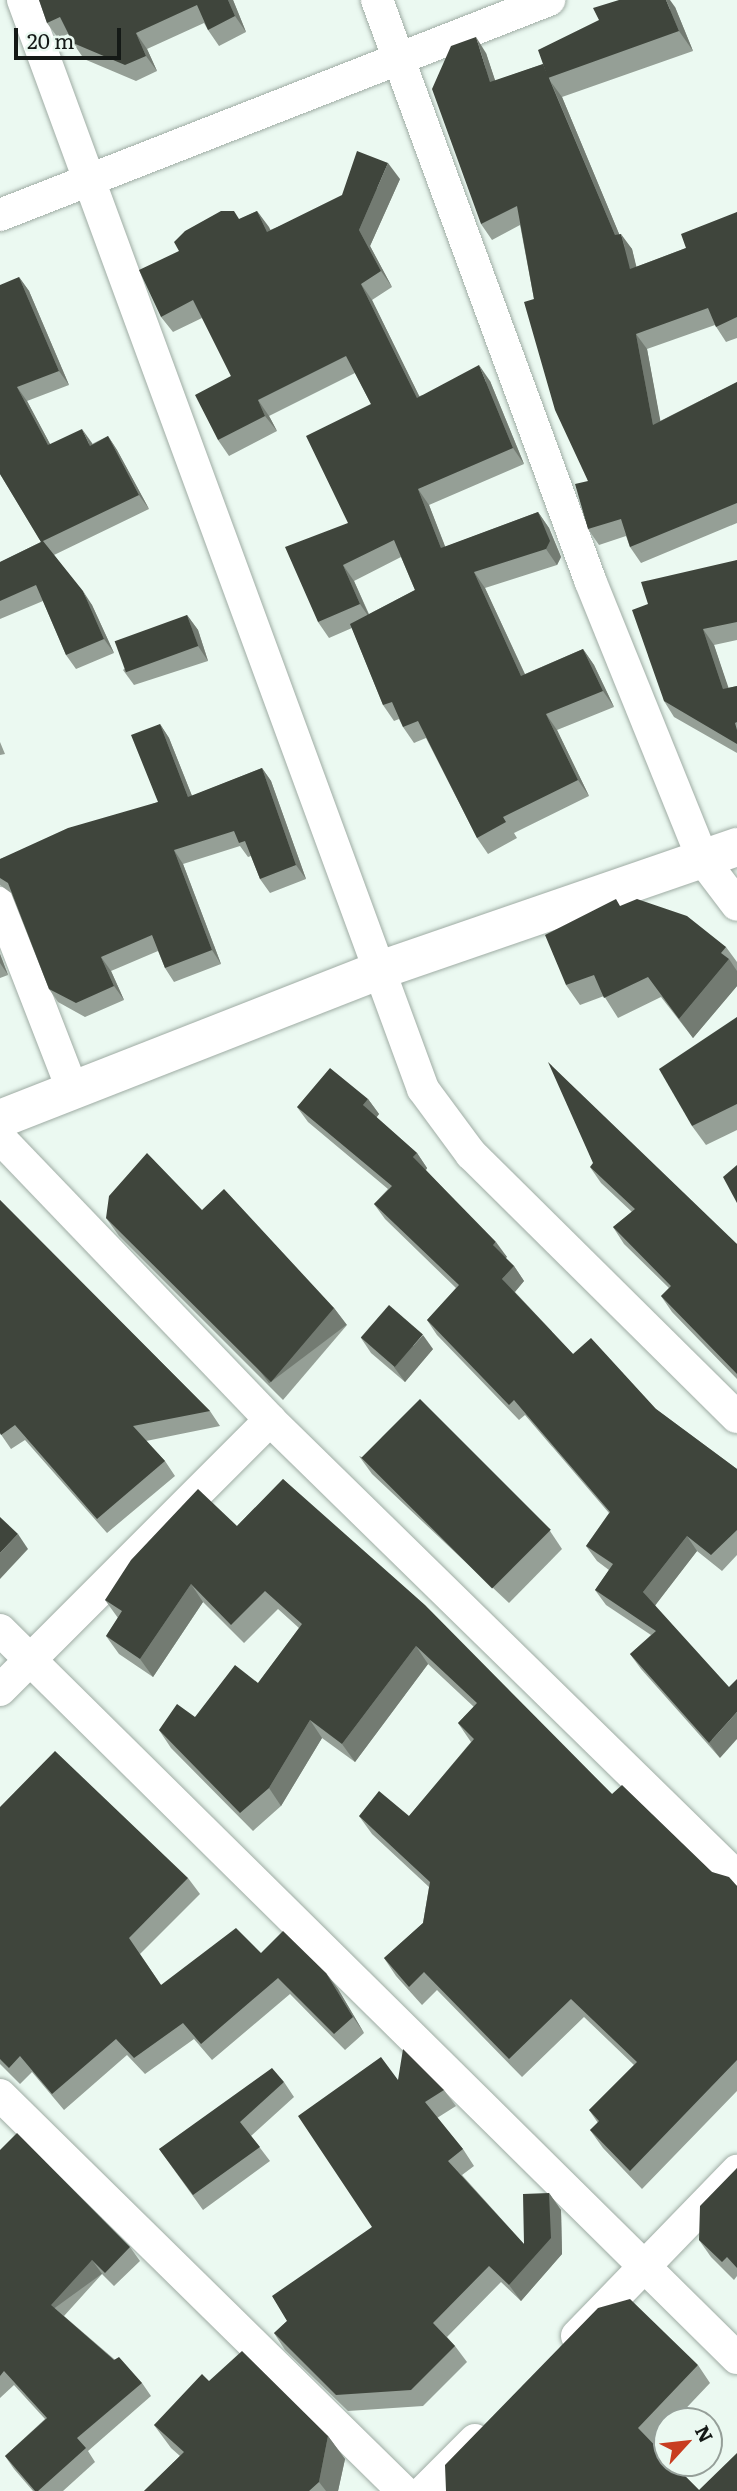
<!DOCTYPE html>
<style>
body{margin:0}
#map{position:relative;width:737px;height:2491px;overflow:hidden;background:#ebf9f1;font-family:Literata,serif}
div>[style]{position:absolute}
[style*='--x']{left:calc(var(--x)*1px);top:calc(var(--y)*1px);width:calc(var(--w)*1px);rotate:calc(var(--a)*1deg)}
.roads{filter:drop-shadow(0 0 2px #9faca4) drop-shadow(0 0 2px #9faca4)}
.street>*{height:32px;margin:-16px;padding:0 16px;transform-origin:16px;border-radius:16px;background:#fff}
.secondary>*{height:38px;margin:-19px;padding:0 19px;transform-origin:19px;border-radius:19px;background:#fff}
.wall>*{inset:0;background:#959f96}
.shaded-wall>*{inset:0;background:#737b72;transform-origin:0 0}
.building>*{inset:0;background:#3f453c;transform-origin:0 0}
span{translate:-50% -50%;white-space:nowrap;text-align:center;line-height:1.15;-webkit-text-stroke:7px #ebf9f1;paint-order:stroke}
.north{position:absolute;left:653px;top:2407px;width:70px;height:70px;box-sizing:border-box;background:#ebf9f1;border:2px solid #959f99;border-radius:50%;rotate:63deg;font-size:19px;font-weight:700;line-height:28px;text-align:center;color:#141916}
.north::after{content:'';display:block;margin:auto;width:24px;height:32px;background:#c83d21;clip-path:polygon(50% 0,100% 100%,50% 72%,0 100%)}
.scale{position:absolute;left:14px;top:28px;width:107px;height:32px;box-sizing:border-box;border:4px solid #141916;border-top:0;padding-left:9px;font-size:21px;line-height:24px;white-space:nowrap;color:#141916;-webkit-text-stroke:5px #ebf9f1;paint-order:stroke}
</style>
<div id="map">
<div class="roads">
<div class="street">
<i style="--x:23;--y:0;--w:1160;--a:69.83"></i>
<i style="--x:423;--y:1089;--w:81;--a:53.6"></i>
<i style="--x:471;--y:1154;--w:374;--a:44.7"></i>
<i style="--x:377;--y:0;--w:618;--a:69.83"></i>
<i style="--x:590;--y:580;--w:302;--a:68"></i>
<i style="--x:703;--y:860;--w:56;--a:52.9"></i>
<i style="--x:0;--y:215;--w:590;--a:-21.39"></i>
<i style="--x:0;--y:903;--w:202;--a:68.8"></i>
<i style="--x:0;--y:1138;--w:390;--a:46.2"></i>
<i style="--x:270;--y:1420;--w:653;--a:44.38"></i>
<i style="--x:0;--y:1630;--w:1036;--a:44.65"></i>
<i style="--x:0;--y:1690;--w:382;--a:-45"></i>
<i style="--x:0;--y:2095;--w:565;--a:44.5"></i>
<i style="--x:577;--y:2336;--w:230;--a:-45.9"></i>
<i style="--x:424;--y:2491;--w:72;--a:-45"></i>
</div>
<div class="secondary">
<i style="--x:0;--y:1119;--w:405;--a:-21.4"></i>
<i style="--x:377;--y:971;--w:381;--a:-19"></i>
</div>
</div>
<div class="wall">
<i style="clip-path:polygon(39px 0,233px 0,246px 32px,219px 46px,208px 30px,204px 23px,147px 49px,157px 71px,136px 81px,84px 59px,73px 43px,68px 34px,58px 38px,47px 23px)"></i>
<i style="clip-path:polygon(675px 7px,693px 51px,562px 97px,619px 234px,632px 249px,636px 267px,686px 248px,737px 212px,737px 338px,726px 342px,715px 325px,647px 349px,660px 421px,737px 382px,737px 523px,641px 563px,630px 547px,626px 536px,599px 545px,588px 529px,588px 481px,534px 299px,520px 225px,492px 240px,481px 224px,486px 53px,495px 81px,543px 64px)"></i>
<i style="clip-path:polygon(evenodd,400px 179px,370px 246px,392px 287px,372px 300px,419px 396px,490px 381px,524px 464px,429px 505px,445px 547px,538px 512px,549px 528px,561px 557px,557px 565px,485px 588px,525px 674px,583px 649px,594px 665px,614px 707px,557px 730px,589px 796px,514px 833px,517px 838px,488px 854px,477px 838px,426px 738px,414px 743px,403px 727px,399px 719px,394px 721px,383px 705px,352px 628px,329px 638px,318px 622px,348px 523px,371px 404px,355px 373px,269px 416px,277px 431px,229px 456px,218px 440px,231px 376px,202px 318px,173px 332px,161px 317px,179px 251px,240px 219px,257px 211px,270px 230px,400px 179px,401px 557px,415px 590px,369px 614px,354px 581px,401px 557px)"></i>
<i style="clip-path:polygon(19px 277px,29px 291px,69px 385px,27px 401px,50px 444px,92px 444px,108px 436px,117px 450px,149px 509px,54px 555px,92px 605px,114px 653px,76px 669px,66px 655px,43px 601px,0 619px,0 562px,41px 542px,0 474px)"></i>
<i style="clip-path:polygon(737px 560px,737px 640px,714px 645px,728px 688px,737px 686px,737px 753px,674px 717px,664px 701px,648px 604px)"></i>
<i style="clip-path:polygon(187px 615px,198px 630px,208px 661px,134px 685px,123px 670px)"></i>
<i style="clip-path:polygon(160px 724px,169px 738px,192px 796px,262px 768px,271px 781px,306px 879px,270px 893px,260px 879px,251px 856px,248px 857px,240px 846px,183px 864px,221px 964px,174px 982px,165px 968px,158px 951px,111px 971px,124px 1000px,85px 1017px,58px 1002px,49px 989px,11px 893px,0 885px,0 859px,158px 802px)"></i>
<i style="clip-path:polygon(0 742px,5px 754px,0 755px)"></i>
<i style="clip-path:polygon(621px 906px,726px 947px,737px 962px,737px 986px,693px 1038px,661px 997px,618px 1018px,604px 996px,580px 1005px,566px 985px)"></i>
<i style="clip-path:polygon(0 954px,8px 975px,0 978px)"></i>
<i style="clip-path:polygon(737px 1017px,737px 1130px,706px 1145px,692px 1126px)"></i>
<i style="clip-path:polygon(368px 1099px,379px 1114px,376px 1117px,417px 1153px,427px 1168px,426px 1170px,507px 1257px,505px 1258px,514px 1266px,524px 1281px,515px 1292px,573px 1354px,656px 1409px,737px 1469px,737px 1555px,722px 1571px,697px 1551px,655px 1605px,720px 1758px,641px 1669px,630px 1654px,651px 1635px,606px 1605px,595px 1590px,609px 1570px,597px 1561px,586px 1546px,609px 1513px,525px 1415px,519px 1420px,437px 1335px,427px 1320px,456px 1288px,385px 1219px,374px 1204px,388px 1189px,308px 1122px,297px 1107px)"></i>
<i style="clip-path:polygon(590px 1167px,737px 1244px,737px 1379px,672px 1312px,661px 1296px,669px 1288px,624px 1244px,613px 1227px,632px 1212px,601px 1183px)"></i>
<i style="clip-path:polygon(0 1200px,210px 1411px,220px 1426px,146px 1441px,165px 1461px,175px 1476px,107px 1533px,25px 1440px,11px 1449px,0 1433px)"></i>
<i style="clip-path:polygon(202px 1210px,334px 1308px,347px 1325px,283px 1400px,119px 1236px,106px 1218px)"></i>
<i style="clip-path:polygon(361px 1338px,433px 1349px,405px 1382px,371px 1353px)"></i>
<i style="clip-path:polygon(359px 1456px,550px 1531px,562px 1549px,509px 1603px,372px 1474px)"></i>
<i style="clip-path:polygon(283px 1479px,612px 1794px,712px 1872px,737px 1886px,737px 2091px,642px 2189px,603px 2148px,590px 2130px,598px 2123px,589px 2110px,634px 2065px,584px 2017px,522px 2077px,437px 1990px,422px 2005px,396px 1976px,384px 1958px,423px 1923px,429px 1887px,372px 1834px,359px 1816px,409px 1816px,471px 1742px,458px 1723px,474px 1707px,428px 1664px,355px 1762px,322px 1738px,281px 1806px,253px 1831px,171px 1748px,159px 1730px,195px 1717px,258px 1683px,299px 1628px,278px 1609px,244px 1643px,203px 1602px,153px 1677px,119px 1654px,106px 1636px,118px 1618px,105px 1600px,237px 1526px)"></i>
<i style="clip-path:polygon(0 1807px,188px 1878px,200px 1894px,140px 1954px,161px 1985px,261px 1953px,326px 1973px,338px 1989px,364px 2033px,345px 2050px,290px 1994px,212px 2060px,194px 2039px,145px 2074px,127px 2055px,64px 2110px,32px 2072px,20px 2084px,0 2064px)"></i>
<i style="clip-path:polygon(398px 2080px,444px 2090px,456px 2106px,437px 2118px,463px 2149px,474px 2166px,462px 2175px,524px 2244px,549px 2193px,561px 2210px,562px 2254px,521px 2301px,501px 2282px,447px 2337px,455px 2346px,467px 2362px,423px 2406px,348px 2411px,285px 2350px,274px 2333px,287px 2321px,372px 2227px)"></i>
<i style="clip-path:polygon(284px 2082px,294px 2097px,251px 2136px,270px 2161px,203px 2210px,159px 2149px)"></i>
<i style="clip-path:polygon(0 2150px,130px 2247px,140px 2261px,114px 2286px,102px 2274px,64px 2316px,142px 2383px,151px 2396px,88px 2451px,95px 2462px,63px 2491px,33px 2491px,14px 2469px,5px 2456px,45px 2419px,14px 2385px,0 2398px)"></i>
<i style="clip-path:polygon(737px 2168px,737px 2276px,734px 2280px,711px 2257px,699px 2240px)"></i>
<i style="clip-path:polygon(698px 2365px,710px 2383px,674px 2421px,667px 2421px,667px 2428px,653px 2443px,699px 2490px,737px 2491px,446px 2491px)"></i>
<i style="clip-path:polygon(209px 2381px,328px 2436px,345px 2459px,338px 2491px,144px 2491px,180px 2456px,171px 2448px,154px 2425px)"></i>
</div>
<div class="shaded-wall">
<i style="clip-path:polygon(228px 0,233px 0,246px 32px,235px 16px)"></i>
<i style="clip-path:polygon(666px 0,670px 0,675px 7px,693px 51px,679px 31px)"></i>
<i style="clip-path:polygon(136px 33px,147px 49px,157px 71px,146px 56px)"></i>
<i style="clip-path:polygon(476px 37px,486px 53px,501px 98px,490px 82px)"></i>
<i style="clip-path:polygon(551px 82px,562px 97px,625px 248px,621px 234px,632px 249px,641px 285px,630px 269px,615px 235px)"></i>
<i style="clip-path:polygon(388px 163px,400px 179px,370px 246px,392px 287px,381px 271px,359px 230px)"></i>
<i style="clip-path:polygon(257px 211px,269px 227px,279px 248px,267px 232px)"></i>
<i style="clip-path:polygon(19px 277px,29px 291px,69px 385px,59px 371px)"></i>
<i style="clip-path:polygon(361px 284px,372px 300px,428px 414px,417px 398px)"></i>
<i style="clip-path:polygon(636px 334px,647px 349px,664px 440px,653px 425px)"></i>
<i style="clip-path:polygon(479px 365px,490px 381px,524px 464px,513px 448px)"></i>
<i style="clip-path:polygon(17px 387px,27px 401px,58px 459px,48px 445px)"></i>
<i style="clip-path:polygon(258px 400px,269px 416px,277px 431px,265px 416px)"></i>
<i style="clip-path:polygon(82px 429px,92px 443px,99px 460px,90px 446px)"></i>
<i style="clip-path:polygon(108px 436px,117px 450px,149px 509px,139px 495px)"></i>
<i style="clip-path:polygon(418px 489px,429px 505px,452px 564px,441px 548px)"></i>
<i style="clip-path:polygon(538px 512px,549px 528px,561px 557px,557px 565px,546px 549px)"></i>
<i style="clip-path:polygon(343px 565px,354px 581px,371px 620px,360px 604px)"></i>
<i style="clip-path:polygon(474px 572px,485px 588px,533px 692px,521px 676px)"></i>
<i style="clip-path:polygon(83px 591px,92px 605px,114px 653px,104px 639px)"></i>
<i style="clip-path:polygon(187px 615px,198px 630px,208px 661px,198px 646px)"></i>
<i style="clip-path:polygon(703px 629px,714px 645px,734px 704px,723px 689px)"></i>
<i style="clip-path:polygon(583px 649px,594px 665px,614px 707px,603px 691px)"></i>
<i style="clip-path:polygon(546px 714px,557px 730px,589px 796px,578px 780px)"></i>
<i style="clip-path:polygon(160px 724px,169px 738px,198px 811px,188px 797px)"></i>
<i style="clip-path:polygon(262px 768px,271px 781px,306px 879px,296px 865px)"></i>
<i style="clip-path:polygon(174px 850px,183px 864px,221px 964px,212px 950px)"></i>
<i style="clip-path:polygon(0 954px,8px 975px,0 963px)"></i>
<i style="clip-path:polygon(101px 957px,111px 971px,124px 1000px,114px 986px)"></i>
<i style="clip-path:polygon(729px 959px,737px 971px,737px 986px,693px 1038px,679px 1019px)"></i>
<i style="clip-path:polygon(368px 1099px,379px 1114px,374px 1121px,363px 1105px)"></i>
<i style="clip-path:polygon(417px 1153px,427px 1168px,424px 1173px,413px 1157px)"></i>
<i style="clip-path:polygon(496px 1242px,507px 1257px,503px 1260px,493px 1245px)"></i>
<i style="clip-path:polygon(514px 1266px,524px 1281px,513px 1294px,502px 1279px)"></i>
<i style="left:334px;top:1308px;width:21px;height:97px;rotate:53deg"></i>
<i style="clip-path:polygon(423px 1335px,433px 1349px,405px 1382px,394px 1367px)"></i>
<i style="clip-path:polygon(18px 1534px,28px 1549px,0 1579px,0 1553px)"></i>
<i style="clip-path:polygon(687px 1536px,697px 1551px,654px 1607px,643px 1592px)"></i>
<i style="clip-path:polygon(191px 1584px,203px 1602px,153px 1677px,140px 1659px)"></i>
<i style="clip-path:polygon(416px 1646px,428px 1664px,355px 1762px,342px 1744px)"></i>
<i style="clip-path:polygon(737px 1712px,737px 1739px,720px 1758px,709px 1743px)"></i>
<i style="clip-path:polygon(310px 1720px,322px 1738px,281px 1806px,269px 1788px)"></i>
<i style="clip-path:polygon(326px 1973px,338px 1989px,364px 2033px,353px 2017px)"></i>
<i style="clip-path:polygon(549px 2193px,561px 2210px,562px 2254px,521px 2301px,509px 2285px)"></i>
<i style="left:92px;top:2260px;width:17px;height:61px;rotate:54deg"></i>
<i style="clip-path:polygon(328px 2436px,345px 2459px,338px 2491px,326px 2491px,319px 2482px)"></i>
</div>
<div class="building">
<i style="clip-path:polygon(39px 0,228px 0,235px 16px,208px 30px,197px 5px,136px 33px,146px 56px,125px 65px,73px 43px,60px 17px,47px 23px)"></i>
<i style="clip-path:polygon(619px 0,666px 0,679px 31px,548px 78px,538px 50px,599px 20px,593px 8px)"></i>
<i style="clip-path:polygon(476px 37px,490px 82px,543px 64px,615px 235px,621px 234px,630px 269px,686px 248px,681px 234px,737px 212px,737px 317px,716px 327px,708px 308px,636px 334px,653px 425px,737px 382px,737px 503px,630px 547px,621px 519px,588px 529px,575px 484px,588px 481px,555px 410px,524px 302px,534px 299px,517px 206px,481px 224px,432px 89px,451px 46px)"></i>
<i style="clip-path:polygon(357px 151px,388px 163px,359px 230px,381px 271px,361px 284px,417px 398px,479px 365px,513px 448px,418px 489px,441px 548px,538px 512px,550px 541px,546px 549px,474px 572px,521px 676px,583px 649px,603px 691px,546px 714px,578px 780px,503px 817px,506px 822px,477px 838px,418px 721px,403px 727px,392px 702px,383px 705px,350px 624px,415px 590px,394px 540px,343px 565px,360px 604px,318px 622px,285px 547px,348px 523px,306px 436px,371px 404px,346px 356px,258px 400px,265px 416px,218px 440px,195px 395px,231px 376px,193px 300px,161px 317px,139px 270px,179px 251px,174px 242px,185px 231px,221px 211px,234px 211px,239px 219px,257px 211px,267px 232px,342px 195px)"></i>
<i style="clip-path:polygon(19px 277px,59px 371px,17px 387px,48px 445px,82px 429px,90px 446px,108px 436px,139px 495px,43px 541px,83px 591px,104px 639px,66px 655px,36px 585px,0 601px,0 562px,41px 542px,0 474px,0 285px)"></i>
<i style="clip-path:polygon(737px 560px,737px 622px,703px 629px,723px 689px,737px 686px,737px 722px,735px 723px,737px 730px,737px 744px,664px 701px,632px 610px,648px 604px,641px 582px)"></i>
<i style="left:187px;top:615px;width:33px;height:77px;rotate:70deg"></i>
<i style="clip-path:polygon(160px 724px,188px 797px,262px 768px,296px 865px,260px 879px,245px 841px,239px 843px,234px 831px,174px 850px,212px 950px,165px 968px,152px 935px,101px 957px,114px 986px,76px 1003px,49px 989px,8px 883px,0 878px,0 859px,68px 828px,158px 802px,131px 735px)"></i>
<i style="clip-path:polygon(616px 899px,620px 906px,637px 899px,687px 916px,726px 947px,721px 953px,729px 959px,679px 1019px,648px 977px,604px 998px,594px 975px,566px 985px,545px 935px)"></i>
<i style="clip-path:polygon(737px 1017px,737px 1104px,692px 1126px,659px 1069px)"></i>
<i style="clip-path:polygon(548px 1062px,737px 1244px,737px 1374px,661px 1296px,671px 1286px,613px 1227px,635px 1209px,590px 1167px,593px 1163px)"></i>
<i style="clip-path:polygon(330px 1068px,368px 1099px,363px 1105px,417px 1153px,413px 1157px,496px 1242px,493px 1245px,514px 1266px,502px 1279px,573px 1354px,591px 1338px,656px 1409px,737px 1469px,737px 1530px,711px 1555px,687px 1536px,643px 1592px,729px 1687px,737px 1679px,737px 1712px,709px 1743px,630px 1654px,656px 1631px,595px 1590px,613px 1564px,586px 1546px,610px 1512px,514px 1400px,509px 1405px,427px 1320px,459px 1285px,374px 1204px,392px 1186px,297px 1107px)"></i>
<i style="clip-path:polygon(147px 1153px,202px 1210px,224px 1189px,334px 1308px,271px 1382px,106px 1218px,109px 1196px)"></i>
<i style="clip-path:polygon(737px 1165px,737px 1203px,723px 1177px)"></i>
<i style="clip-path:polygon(0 1200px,210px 1411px,133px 1426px,165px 1461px,97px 1519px,15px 1425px,1px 1435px,0 1433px)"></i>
<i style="left:389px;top:1305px;width:45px;height:43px;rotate:41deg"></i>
<i style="left:420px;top:1399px;width:185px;height:83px;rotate:45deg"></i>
<i style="clip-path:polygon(283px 1479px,425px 1605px,612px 1794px,622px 1785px,712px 1872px,729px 1877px,737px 1886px,737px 2060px,630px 2171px,590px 2130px,599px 2121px,589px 2110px,637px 2062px,571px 1999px,509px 2059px,424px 1972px,409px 1987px,384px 1958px,423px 1923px,430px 1882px,359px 1816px,379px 1791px,409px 1816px,474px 1739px,458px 1723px,477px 1703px,416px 1646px,342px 1744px,310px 1720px,269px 1788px,240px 1813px,159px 1730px,177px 1704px,195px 1717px,235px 1665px,258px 1683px,302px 1624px,265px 1591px,231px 1625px,191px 1584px,140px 1659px,106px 1636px,122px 1611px,105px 1600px,131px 1560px,198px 1489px,237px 1526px)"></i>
<i style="clip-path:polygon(0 1517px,18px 1534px,0 1553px)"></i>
<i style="clip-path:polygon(55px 1751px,188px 1878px,129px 1938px,161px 1985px,236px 1928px,261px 1953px,283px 1931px,326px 1973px,353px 2017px,334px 2034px,278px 1978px,201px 2044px,183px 2023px,134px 2058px,116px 2039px,52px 2094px,20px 2056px,9px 2068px,0 2059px,0 1807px)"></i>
<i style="clip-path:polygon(403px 2049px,444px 2090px,425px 2102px,463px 2149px,448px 2161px,524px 2244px,523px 2194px,549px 2193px,551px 2238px,509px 2285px,489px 2266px,433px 2323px,455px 2346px,411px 2390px,336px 2395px,274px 2333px,287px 2321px,272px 2296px,372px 2227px,298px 2116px,381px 2057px,398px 2080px)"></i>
<i style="clip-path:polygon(272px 2068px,284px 2082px,240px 2122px,260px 2147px,193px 2195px,159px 2149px)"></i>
<i style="clip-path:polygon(17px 2133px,130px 2247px,105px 2273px,92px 2260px,51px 2305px,114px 2360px,119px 2357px,142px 2383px,77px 2438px,86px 2448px,38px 2491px,35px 2491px,5px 2456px,47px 2418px,4px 2371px,0 2376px,0 2150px)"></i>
<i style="clip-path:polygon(737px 2168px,737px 2268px,727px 2257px,722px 2262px,699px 2240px,700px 2206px)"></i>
<i style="clip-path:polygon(630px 2299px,698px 2365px,638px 2428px,667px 2458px,667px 2463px,672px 2463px,699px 2490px,737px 2453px,737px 2491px,446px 2491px,445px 2465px,598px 2308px)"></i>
<i style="clip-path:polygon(242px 2351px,328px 2436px,319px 2482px,309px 2491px,144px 2491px,184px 2452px,154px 2425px,202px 2374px,209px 2381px)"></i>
</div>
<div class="north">N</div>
<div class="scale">20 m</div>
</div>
